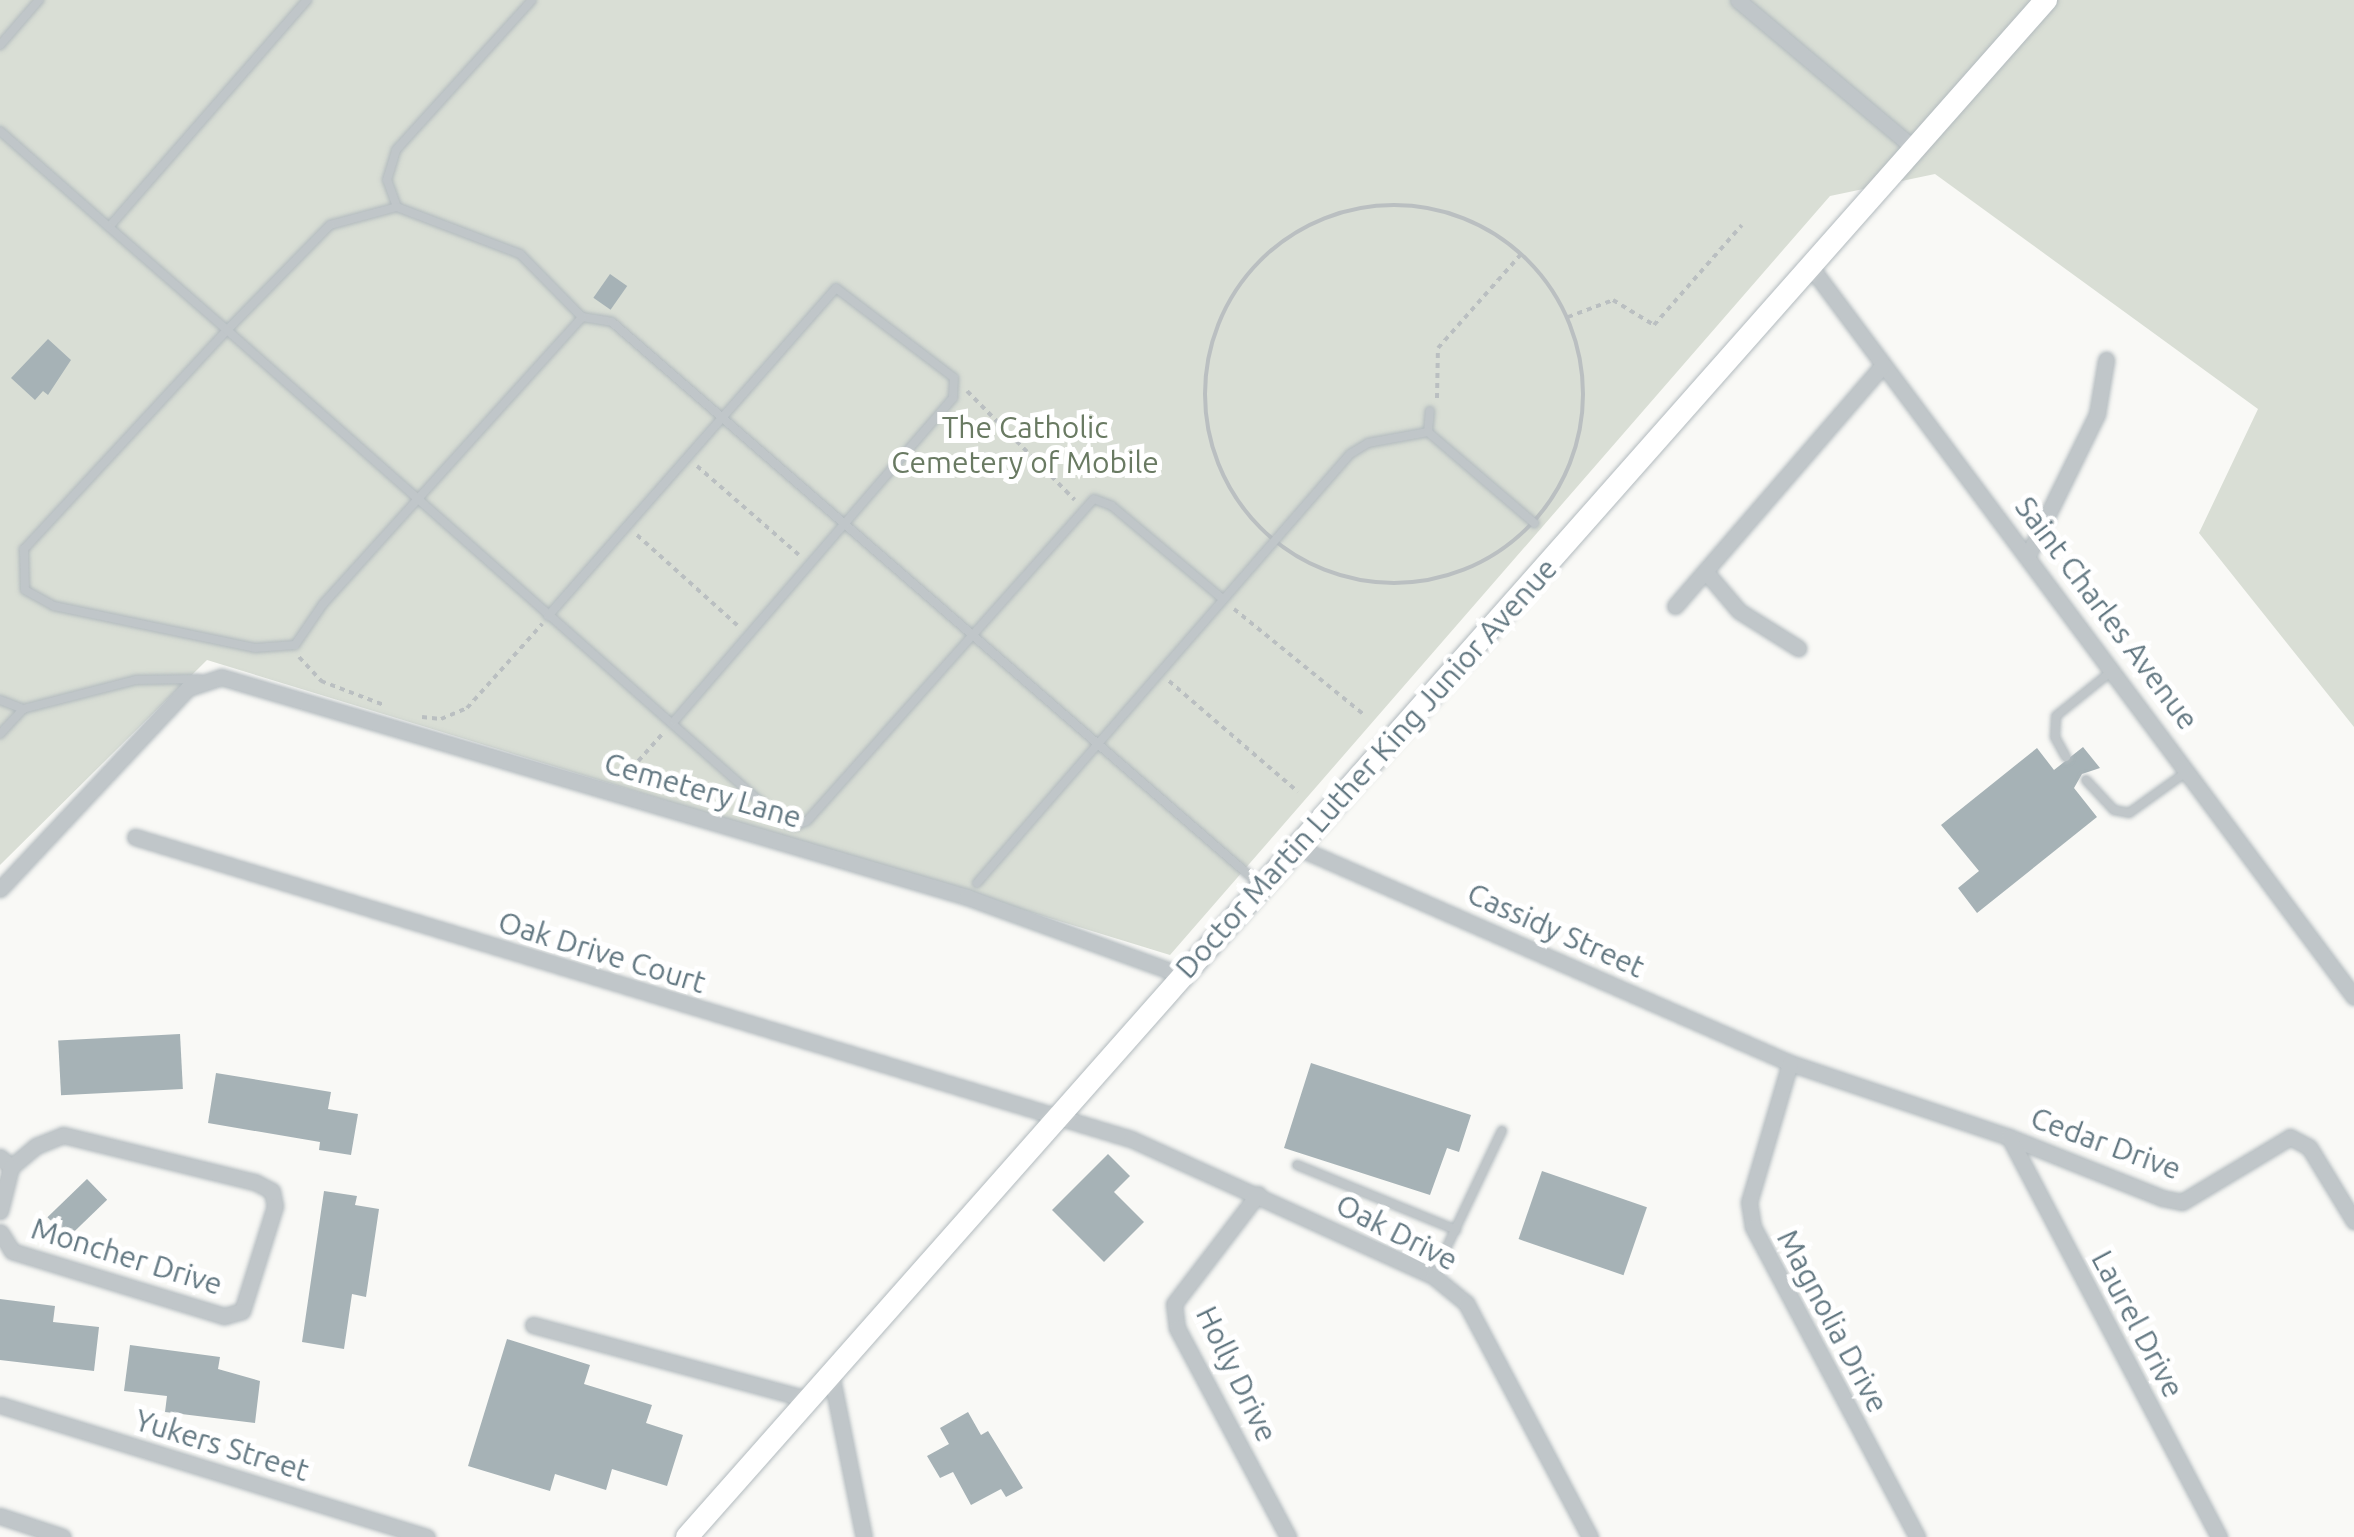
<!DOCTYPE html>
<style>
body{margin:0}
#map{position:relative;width:2354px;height:1537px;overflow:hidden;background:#f9f9f6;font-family:Ubuntu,sans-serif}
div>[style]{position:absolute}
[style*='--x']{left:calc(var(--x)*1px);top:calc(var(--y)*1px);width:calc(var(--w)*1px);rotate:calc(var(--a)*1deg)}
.green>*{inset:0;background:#d9ded5}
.building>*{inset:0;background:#a6b2b6;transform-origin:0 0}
.path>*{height:4px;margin-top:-2px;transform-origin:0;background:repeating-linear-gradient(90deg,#babfc1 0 5px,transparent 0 10px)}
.path>.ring{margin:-2px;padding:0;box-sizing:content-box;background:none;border:4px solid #babfc1;border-radius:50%}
.roads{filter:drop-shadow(0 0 2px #b2babe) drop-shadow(0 0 2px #b2babe)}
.lane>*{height:8px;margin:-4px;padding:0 4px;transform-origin:4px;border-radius:4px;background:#c0c6c9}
.street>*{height:15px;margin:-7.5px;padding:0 7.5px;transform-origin:7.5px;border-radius:7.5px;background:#c0c6c9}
.secondary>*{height:22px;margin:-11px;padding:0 11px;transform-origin:11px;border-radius:11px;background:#fff}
span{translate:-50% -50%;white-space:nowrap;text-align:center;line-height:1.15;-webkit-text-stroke:10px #fff;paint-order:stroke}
.park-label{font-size:30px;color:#697a62}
.street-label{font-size:30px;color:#637882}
</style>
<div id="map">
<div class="green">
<i style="clip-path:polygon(0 0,2354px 0,2354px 727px,2199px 533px,2258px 409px,1935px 174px,1830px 196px,1170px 955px,207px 660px,0 865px)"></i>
</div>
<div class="building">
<i style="left:610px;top:274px;width:21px;height:29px;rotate:35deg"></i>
<i style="clip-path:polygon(48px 339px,71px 360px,48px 395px,43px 391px,35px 400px,11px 378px)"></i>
<i style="clip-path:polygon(2083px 747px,2100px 768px,2082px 774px,2074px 788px,2097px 817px,1977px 913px,1958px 888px,1979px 871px,1941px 825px,2037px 748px,2054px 770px)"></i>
<i style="left:180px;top:1034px;width:55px;height:122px;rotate:87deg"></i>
<i style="clip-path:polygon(1311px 1063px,1471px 1115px,1459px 1152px,1447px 1148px,1430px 1195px,1284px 1148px)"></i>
<i style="clip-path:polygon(216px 1073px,331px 1092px,328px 1109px,358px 1114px,351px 1155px,319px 1150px,320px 1142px,208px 1123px)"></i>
<i style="clip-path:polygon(1108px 1154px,1130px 1176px,1114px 1192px,1144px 1222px,1104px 1262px,1052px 1210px)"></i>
<i style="left:1542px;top:1171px;width:111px;height:72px;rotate:19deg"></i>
<i style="left:87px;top:1179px;width:29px;height:55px;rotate:46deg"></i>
<i style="clip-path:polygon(324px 1191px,357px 1196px,355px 1205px,379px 1209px,366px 1297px,352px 1294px,344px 1349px,302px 1342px)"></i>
<i style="clip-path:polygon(0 1299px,55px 1306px,53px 1322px,99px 1327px,94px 1371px,0 1360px)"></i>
<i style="clip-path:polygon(507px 1339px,590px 1365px,584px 1384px,652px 1405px,646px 1423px,683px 1435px,667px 1486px,612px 1469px,606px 1490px,555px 1474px,550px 1491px,468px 1466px)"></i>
<i style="clip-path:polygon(130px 1345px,220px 1357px,218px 1369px,260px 1381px,255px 1423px,165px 1412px,167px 1396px,124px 1391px)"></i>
<i style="clip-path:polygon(968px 1412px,981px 1435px,988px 1431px,1023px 1488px,1006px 1497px,1001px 1489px,971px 1505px,953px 1472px,940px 1478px,927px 1456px,949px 1444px,940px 1428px)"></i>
</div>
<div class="path">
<i class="ring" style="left:1205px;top:205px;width:374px;height:374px"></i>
<i style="--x:1568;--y:317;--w:48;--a:-20.7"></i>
<i style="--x:1613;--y:300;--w:48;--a:31.4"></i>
<i style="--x:1654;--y:325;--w:133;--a:-48.7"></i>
<i style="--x:967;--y:391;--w:153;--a:45.3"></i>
<i style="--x:1437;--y:398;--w:50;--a:-88.9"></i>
<i style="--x:1438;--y:348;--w:127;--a:-48.5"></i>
<i style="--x:697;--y:466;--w:135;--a:41.1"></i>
<i style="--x:637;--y:535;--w:135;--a:42"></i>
<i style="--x:1234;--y:609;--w:166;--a:39.1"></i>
<i style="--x:299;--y:657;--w:33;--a:47"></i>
<i style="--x:321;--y:681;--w:67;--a:20.9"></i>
<i style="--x:1169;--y:681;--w:170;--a:40.7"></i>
<i style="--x:422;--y:717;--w:19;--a:6"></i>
<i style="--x:441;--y:719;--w:28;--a:-23"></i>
<i style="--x:467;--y:708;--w:113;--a:-48.2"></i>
<i style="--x:625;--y:776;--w:59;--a:-48.4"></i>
</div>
<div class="roads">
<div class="lane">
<i style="--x:307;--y:0;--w:301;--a:131.1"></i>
<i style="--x:109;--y:227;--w:157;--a:41.1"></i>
<i style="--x:227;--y:330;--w:299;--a:132.8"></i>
<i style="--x:24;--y:549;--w:41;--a:88.6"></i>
<i style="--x:25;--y:590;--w:33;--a:29"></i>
<i style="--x:54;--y:606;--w:205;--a:11.8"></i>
<i style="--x:255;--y:648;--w:40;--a:-4.3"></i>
<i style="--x:295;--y:645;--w:50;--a:-55.7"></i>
<i style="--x:323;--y:604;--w:387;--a:-47.9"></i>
<i style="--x:582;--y:317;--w:30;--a:9"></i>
<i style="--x:612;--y:322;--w:856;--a:40.97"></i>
<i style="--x:0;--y:45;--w:60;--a:-49.1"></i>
<i style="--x:0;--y:131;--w:145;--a:41.4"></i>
<i style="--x:397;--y:207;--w:29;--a:-110"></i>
<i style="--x:387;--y:180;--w:31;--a:-73"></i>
<i style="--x:396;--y:150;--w:202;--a:-47.8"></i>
<i style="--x:582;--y:317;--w:88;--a:-134.5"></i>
<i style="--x:520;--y:254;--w:132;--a:-159.1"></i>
<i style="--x:397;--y:207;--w:69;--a:165"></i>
<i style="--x:330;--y:225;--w:147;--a:134.4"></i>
<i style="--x:227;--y:330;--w:741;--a:41.5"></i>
<i style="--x:782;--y:821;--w:14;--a:21"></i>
<i style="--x:795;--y:826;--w:13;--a:-23"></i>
<i style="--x:807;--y:821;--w:431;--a:-48.3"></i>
<i style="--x:1094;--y:499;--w:19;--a:21"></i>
<i style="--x:1112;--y:506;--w:145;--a:40"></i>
<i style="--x:1428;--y:432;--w:21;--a:-85"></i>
<i style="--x:548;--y:616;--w:436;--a:-48.7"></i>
<i style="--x:836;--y:288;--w:148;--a:37.3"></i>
<i style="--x:954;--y:378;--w:20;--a:93"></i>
<i style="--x:953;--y:398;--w:427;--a:130.8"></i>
<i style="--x:0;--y:700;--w:25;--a:21"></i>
<i style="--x:23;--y:709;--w:117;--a:-14.4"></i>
<i style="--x:136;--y:680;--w:63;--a:-0.9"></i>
<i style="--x:0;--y:734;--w:34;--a:-47"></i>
<i style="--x:2066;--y:757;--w:23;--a:-119"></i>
<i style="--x:2055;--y:737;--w:21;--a:-87"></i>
<i style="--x:2056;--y:716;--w:72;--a:-38.8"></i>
<i style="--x:2086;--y:780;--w:41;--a:47"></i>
<i style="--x:2114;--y:810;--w:15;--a:11"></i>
<i style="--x:2129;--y:813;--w:74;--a:-35.6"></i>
<i style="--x:977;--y:883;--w:568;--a:-48.99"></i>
<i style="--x:1350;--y:454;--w:21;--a:-31"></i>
<i style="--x:1368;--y:443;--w:61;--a:-10.4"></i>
<i style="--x:1428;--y:432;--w:140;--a:40.6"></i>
<i style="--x:1297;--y:1165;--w:172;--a:22.2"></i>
<i style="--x:1433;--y:1276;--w:161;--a:-64.6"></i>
</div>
<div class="street">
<i style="--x:1738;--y:0;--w:231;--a:40.1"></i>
<i style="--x:1810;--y:266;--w:911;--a:53.34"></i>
<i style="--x:2029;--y:553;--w:155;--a:-63.9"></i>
<i style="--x:2097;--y:414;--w:55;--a:-80.5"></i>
<i style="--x:1705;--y:571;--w:52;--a:49.6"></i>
<i style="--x:1739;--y:611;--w:70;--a:32.1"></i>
<i style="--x:1675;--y:606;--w:318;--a:-49.2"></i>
<i style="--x:135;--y:837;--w:1041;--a:16.87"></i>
<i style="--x:1131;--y:1139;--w:332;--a:24.4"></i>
<i style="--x:1433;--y:1276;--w:43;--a:39.3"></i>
<i style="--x:1466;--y:1303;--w:265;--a:62.1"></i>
<i style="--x:1299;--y:848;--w:536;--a:23.65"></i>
<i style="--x:1790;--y:1063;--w:231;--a:18.7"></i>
<i style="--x:2009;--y:1137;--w:165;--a:21.7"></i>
<i style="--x:2162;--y:1198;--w:20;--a:11"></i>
<i style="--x:2182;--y:1202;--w:126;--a:-31"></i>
<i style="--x:2290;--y:1137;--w:21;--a:28"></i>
<i style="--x:2309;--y:1147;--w:87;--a:58.7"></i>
<i style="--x:0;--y:889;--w:275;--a:-46.9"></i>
<i style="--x:188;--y:688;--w:35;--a:-18"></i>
<i style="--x:221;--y:677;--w:778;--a:16.43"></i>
<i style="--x:967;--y:897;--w:228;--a:20"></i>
<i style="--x:1790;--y:1063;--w:145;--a:106.4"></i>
<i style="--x:1749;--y:1202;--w:25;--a:81"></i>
<i style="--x:1753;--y:1227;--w:351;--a:62.1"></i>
<i style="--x:2009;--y:1137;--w:452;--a:62.3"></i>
<i style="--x:0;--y:1157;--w:15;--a:42"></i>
<i style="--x:11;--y:1167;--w:33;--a:-40"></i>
<i style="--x:36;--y:1146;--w:29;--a:-22"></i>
<i style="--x:63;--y:1135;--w:198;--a:13.8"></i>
<i style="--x:255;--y:1182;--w:19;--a:28"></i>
<i style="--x:272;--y:1191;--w:15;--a:79"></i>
<i style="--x:275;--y:1206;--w:110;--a:107.4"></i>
<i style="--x:242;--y:1311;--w:19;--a:164"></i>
<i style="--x:224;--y:1316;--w:222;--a:-163"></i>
<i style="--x:12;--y:1251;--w:22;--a:-122"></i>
<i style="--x:1258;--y:1194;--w:138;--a:127.4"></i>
<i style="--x:1174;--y:1304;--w:24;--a:83"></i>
<i style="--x:1177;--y:1328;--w:237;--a:62"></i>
<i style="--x:0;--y:1211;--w:45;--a:-76"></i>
<i style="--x:533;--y:1325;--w:285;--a:15.1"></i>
<i style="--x:831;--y:1374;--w:166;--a:78.6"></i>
<i style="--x:0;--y:1405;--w:447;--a:17.2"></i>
<i style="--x:0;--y:1516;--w:66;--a:18.4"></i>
</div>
<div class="secondary">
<i style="--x:687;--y:1537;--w:2052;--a:-48.52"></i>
</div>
</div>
<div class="park-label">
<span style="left:1025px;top:444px">The Catholic<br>Cemetery of Mobile</span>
</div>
<div class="street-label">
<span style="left:2107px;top:613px;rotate:53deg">Saint Charles Avenue</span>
<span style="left:1366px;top:768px;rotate:-48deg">Doctor Martin Luther King Junior Avenue</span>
<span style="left:703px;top:790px;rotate:16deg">Cemetery Lane</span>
<span style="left:1556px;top:930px;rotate:24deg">Cassidy Street</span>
<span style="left:602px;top:952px;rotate:17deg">Oak Drive Court</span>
<span style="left:2106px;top:1143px;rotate:20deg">Cedar Drive</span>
<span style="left:1397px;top:1232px;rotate:27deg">Oak Drive</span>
<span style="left:127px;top:1256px;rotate:17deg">Moncher Drive</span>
<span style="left:1833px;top:1321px;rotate:62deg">Magnolia Drive</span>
<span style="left:2138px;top:1324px;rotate:62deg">Laurel Drive</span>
<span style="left:1237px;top:1374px;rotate:64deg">Holly Drive</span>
<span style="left:222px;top:1445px;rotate:17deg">Yukers Street</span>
</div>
</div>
